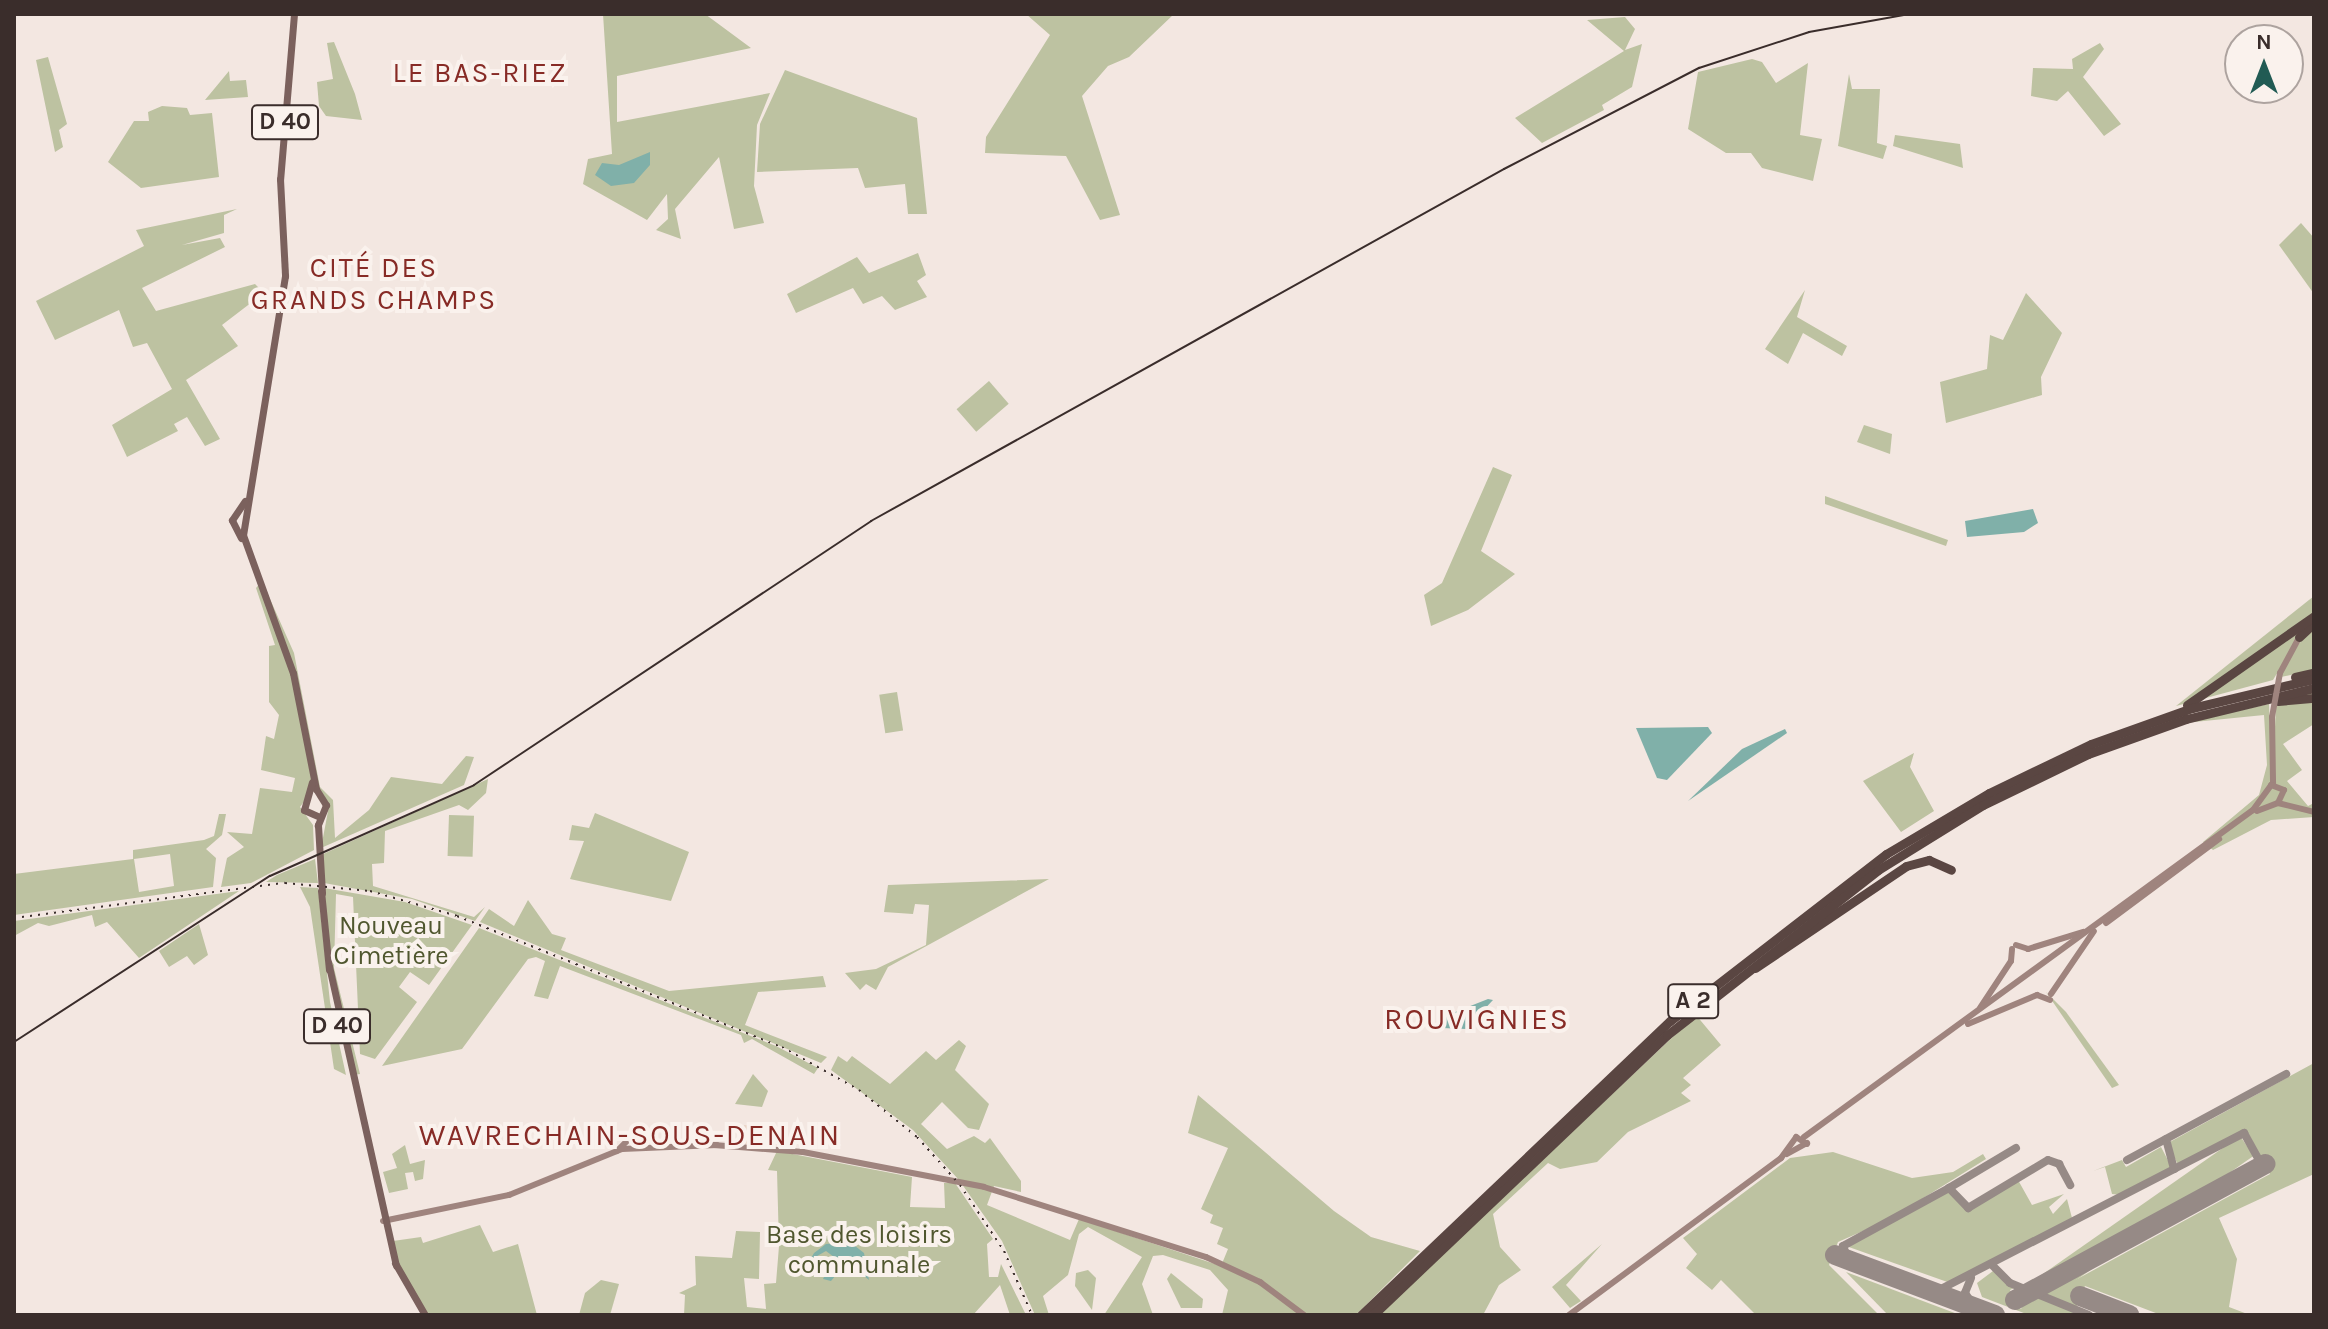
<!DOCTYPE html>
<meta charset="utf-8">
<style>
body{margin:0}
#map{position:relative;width:2328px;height:1329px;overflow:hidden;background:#f3e7e1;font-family:Karla,sans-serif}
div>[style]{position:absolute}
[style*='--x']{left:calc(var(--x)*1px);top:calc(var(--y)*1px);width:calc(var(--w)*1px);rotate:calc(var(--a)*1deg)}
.green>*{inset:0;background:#bdc2a1;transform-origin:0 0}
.plaza>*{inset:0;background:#ead5c8}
.water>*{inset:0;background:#80b0a9}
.taxiway>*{height:8px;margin:-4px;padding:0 4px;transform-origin:4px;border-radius:4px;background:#968a86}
.runway>*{height:20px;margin:-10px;padding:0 10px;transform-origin:10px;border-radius:10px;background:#968a86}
.secondary>*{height:6px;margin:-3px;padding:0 3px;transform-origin:3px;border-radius:3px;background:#9f847e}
.primary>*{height:7px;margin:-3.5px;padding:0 3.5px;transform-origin:3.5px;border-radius:3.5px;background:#7b615d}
.highway>*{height:9px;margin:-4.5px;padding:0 4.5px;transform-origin:4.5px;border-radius:4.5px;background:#5a4642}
.tram>*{height:2px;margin:-1px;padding:0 1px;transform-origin:1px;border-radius:1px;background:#3a2d2b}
.rail>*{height:2px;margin-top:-1px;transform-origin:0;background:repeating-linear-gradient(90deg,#3a2d2b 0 2px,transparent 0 8px)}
.secondary-bridge>*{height:6px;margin:-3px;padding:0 3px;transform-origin:3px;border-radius:3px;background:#9f847e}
span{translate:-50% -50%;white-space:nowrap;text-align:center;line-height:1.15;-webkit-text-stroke:8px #faf2ed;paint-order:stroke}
.shield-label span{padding:2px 6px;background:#faf2ed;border:2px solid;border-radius:6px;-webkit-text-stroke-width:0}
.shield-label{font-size:24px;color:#3a2d2b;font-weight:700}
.park-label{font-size:26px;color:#50572f}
.neighbourhood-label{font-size:28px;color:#872b26;letter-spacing:2px}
.quarter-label{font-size:30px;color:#872b26;letter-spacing:2px}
.frame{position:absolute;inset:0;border:16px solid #3a2d2b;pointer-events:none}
.north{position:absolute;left:2224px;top:24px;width:80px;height:80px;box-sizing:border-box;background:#faf2ed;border:2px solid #ada39f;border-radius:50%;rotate:0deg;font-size:22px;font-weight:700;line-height:32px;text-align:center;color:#3a2d2b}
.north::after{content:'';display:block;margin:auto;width:28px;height:36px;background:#215b54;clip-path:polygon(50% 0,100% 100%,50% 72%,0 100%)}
</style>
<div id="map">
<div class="green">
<i style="clip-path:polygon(603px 14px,705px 14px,751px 48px,617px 76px,617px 122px,770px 93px,757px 125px,754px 186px,764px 223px,734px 229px,719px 157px,675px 209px,681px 239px,656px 230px,668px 219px,667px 194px,647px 220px,583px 184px,588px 159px,612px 154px)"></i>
<i style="clip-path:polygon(1026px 14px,1174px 14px,1129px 57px,1108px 66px,1082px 96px,1120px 215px,1100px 220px,1066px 156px,985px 153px,986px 137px,1050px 35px)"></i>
<i style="clip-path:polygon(1625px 17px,1635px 29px,1625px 50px,1642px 44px,1632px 87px,1602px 105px,1604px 110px,1542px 143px,1515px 118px,1624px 51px,1587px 20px)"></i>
<i style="clip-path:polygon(334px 42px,355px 94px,362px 120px,326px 116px,319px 106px,317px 82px,333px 79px,327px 43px)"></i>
<i style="clip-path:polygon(2100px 43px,2104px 49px,2083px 77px,2121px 124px,2104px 136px,2068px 91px,2057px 101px,2031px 96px,2033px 68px,2073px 69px,2072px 59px)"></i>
<i style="clip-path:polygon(48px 57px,67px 124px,59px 130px,63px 147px,55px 152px,36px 60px)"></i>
<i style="clip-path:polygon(1752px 59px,1762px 62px,1776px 83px,1808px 63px,1800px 135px,1822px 139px,1813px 181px,1762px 168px,1751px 153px,1726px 153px,1688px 129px,1698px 72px)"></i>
<i style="clip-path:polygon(785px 70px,917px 118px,927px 214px,908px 214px,905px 184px,865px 188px,858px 168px,757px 172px,760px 124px)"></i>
<i style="clip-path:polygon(229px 71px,230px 81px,246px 80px,248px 97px,205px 100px)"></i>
<i style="clip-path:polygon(1849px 74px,1852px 89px,1880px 89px,1877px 143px,1887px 146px,1883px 159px,1838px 146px)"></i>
<i style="clip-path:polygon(162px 106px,187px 108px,190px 115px,212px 113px,219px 177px,141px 188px,108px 162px,134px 121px,149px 121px,148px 112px)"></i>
<i style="clip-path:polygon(1895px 135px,1960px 144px,1963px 168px,1893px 146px)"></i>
<i style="clip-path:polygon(237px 209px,224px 215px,224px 233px,182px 245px,220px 238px,225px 247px,142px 288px,156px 311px,255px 284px,264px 293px,222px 325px,238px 346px,186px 380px,220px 439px,205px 446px,187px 417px,174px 424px,178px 431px,127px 457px,112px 425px,172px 389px,147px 343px,133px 347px,119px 310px,55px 340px,36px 301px,144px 246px,136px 230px)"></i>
<i style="clip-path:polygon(2301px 223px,2314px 238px,2314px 294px,2279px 245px)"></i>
<i style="clip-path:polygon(918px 253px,926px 275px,917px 281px,927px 297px,895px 310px,882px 296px,863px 304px,853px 288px,796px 313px,787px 294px,857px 257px,869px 273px)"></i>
<i style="clip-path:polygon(1805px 290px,1797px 317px,1847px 346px,1842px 356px,1803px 333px,1788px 364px,1765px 349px)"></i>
<i style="clip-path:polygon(2026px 293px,2062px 333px,2041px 377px,2042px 395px,1946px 423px,1940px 382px,1987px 369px,1990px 335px,2003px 340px)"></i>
<i style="left:989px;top:381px;width:30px;height:43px;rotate:49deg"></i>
<i style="clip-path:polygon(1864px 425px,1892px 434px,1890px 454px,1857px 442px)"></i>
<i style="clip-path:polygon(1493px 467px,1512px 475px,1481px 551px,1515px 574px,1468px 610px,1431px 626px,1424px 595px,1442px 583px)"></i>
<i style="clip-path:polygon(1825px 496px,1948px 540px,1946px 546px,1825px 504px)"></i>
<i style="clip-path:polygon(262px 581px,294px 653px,320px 787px,333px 800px,335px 838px,369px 810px,391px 777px,442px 784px,466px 756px,474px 757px,464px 785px,321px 848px,329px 806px,317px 784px,300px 807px,313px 825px,314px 850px,251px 883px,221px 887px,227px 858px,244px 847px,227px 832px,252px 834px,260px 788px,292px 792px,295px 778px,261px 770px,266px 736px,274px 739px,279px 715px,269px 702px,269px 646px,275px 645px,256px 588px)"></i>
<i style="clip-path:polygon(2314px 596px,2314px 612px,2273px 680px,2176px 706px)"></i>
<i style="clip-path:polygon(2314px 626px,2313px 670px,2281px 677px,2291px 653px)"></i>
<i style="clip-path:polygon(2314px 691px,2314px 724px,2283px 744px,2302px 770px,2287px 781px,2308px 806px,2314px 803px,2314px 817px,2271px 820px,2213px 850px,2203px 842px,2259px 795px,2267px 765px,2264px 715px,2184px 723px,2269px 704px,2270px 728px,2275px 727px,2276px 702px)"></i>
<i style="left:897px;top:692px;width:39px;height:18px;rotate:81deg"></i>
<i style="clip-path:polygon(1914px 753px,1910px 767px,1934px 811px,1901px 832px,1863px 781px)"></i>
<i style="clip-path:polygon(488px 779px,486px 793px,468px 810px,459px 805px,385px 831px,384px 863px,372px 864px,373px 886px,474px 917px,485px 907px,475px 921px,412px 899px,324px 883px,321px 855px)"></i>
<i style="clip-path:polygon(595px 813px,689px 852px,671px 901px,570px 879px,584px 841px,569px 840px,572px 825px,589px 828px)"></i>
<i style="clip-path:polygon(evenodd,219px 814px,226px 814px,222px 835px,206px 849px,216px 858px,213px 887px,14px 915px,14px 874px,133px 859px,133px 850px,204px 840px,214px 836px,219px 814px,170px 854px,174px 886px,139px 892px,134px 859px,170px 854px)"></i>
<i style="left:449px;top:815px;width:25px;height:41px;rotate:2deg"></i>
<i style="clip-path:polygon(315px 859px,318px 883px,266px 882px,277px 875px)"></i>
<i style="clip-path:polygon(1049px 879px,888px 967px,876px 990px,866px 984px,860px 990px,845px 973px,876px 969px,926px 945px,929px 905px,915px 904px,913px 914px,884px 912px,888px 885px)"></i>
<i style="clip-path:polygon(300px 887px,318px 888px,330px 1002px,346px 1075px,334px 1069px,310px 907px)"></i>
<i style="clip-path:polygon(324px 888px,405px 902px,472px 925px,429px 985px,410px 972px,399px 987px,417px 1002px,375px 1059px,360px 1054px,353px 897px,336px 894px,334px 968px,360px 1074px,353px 1075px,331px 967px)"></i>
<i style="clip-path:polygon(239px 891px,139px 958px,107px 922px,95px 927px,92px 915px,49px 926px,38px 923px,14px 936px,14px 921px)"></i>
<i style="clip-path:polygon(528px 900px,552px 934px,566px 938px,561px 950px,669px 991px,823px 976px,826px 987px,758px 992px,745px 1025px,827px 1057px,821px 1063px,480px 922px,489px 909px,514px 926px)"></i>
<i style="clip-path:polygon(199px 924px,208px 955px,194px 965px,187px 956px,169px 967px,159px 951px)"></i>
<i style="clip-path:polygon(479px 928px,776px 1046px,818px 1068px,814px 1074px,752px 1039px,744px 1043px,741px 1035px,560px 966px,548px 999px,534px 996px,545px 961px,536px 957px,528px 959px,462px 1049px,382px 1066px)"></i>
<i style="clip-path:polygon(2046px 992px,2066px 1012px,2119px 1085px,2112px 1088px)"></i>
<i style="clip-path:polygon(1696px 1015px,1721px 1045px,1683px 1078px,1691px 1085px,1681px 1093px,1691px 1101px,1628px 1132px,1597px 1162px,1560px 1169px,1548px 1163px,1493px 1214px,1500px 1247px,1521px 1270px,1499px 1285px,1483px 1315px,1378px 1315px)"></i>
<i style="clip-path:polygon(959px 1040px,966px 1046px,955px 1070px,989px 1104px,979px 1130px,968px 1128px,942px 1102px,921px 1124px,947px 1149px,974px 1136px,985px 1143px,990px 1138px,1021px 1181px,1021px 1192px,994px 1186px,987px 1205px,1070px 1240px,1079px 1219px,1221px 1266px,1228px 1249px,1217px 1244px,1223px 1228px,1210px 1223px,1213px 1215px,1201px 1209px,1228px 1148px,1188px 1133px,1198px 1095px,1334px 1211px,1371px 1237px,1420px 1251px,1356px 1315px,1222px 1315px,1228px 1290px,1210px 1270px,1163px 1255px,1153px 1256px,1142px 1284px,1153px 1315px,1104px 1315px,1142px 1257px,1088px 1227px,1079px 1234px,1068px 1275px,1043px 1296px,1049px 1315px,1035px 1315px,1002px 1241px,959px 1180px,913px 1130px,831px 1070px,838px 1056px,847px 1062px,852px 1056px,890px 1084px,926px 1051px,936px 1060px)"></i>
<i style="clip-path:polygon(2314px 1063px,2314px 1174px,2219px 1218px,2237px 1259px,2229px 1307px,2250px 1315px,2161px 1315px,2085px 1286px,2076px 1308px,2046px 1296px,2270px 1174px,2246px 1129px,2178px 1165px,2168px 1143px)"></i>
<i style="clip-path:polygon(753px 1074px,768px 1091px,762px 1107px,735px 1104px)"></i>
<i style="left:2240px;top:1136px;width:24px;height:277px;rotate:55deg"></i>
<i style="clip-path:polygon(405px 1145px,410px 1164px,425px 1160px,423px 1179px,415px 1181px,413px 1172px,405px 1173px,408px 1189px,389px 1193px,383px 1172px,397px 1168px,392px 1154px)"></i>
<i style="clip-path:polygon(2161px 1147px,2172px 1168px,2122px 1195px,2112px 1194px,2105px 1167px,2093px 1171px,2122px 1160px,2126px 1167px)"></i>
<i style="clip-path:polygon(777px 1151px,912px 1177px,910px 1207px,945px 1208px,944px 1183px,955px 1183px,993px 1239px,987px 1244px,989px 1277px,998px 1277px,1001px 1264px,1026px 1315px,1010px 1315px,1000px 1285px,973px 1315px,684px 1315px,685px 1295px,679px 1293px,696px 1285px,695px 1256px,732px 1258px,736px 1231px,760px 1232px,759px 1279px,744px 1278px,747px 1307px,766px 1309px,764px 1284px,776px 1283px,779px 1246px,777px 1171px,768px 1170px)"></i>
<i style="clip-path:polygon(1833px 1152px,1912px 1178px,1953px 1172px,1983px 1154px,1986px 1159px,1888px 1220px,1838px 1242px,1829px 1265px,1879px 1315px,1756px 1315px,1721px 1280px,1712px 1290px,1686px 1268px,1697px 1254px,1683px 1238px,1790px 1158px)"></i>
<i style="clip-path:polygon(2018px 1180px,2032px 1205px,2064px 1194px,2049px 1207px,2053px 1214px,2067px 1199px,2072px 1218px,1953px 1284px,1846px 1246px,1949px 1191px,1968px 1210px)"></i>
<i style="clip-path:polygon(480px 1225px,493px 1252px,518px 1244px,537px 1315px,427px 1315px,399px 1266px,393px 1241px,421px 1237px,423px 1243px)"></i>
<i style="clip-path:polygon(1602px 1244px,1566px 1285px,1581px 1301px,1570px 1308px,1552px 1287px)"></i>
<i style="clip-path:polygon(1088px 1270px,1096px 1278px,1092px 1310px,1075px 1286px,1076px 1273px)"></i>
<i style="clip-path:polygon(1993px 1271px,2014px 1288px,2010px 1290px,2020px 1309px,2041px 1299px,2084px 1315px,2029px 1315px,1982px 1297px,1977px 1283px)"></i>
<i style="clip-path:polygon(1846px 1272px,1960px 1315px,1888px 1315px)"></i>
<i style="clip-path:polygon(1171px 1273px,1203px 1299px,1202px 1308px,1181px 1308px,1167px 1279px)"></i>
<i style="clip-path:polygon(601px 1280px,619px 1284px,610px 1315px,579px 1315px,585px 1293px)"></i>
</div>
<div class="plaza">
<i style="clip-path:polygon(744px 1125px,761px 1126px,784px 1136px,777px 1145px,739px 1144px)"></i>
</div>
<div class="water">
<i style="clip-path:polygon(650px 152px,650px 165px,634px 183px,611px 186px,595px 175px,602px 163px,619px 165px)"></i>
<i style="clip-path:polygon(2033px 509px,2038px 523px,2024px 532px,1967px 537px,1965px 521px)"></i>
<i style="clip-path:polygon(1708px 727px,1712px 733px,1667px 780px,1657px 778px,1636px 728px)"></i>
<i style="clip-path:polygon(1785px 729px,1787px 733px,1688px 801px,1742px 749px)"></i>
<i style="clip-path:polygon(1488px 999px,1493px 1000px,1466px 1029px,1442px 1028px,1440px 1018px)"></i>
<i style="clip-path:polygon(850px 1242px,864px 1253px,869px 1280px,847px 1262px,831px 1281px,823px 1279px,834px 1257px,826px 1251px,810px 1260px,814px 1253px,826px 1244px)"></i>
</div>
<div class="taxiway">
<i style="--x:2127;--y:1160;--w:181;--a:-28.4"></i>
<i style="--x:2174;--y:1169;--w:79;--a:-27.2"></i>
<i style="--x:2244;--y:1133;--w:37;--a:61"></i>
<i style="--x:1949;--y:1188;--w:78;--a:-30.8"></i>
<i style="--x:1848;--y:1259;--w:14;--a:-111"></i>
<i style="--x:1843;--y:1246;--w:121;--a:-28.7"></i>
<i style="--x:1949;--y:1188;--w:28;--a:46"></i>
<i style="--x:1968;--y:1208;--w:93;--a:-31"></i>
<i style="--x:2048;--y:1160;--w:12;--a:20"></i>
<i style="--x:2059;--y:1164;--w:24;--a:62"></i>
<i style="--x:1993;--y:1266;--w:24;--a:45"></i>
<i style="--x:2010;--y:1283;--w:85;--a:22.1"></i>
<i style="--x:1971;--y:1278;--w:16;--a:112"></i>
<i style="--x:1965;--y:1293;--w:18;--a:56"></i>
<i style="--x:1935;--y:1292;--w:269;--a:-27.2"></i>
<i style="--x:2174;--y:1169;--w:31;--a:-105"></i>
</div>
<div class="runway">
<i style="--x:1835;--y:1255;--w:171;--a:20.6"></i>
<i style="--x:2080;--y:1296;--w:53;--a:21.2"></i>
<i style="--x:2015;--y:1300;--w:285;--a:-28.5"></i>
</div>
<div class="secondary">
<i style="--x:2280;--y:673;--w:44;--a:-61.7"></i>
<i style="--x:2272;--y:717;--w:67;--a:89.1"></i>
<i style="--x:2257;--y:811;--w:22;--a:-21"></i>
<i style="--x:2278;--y:803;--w:37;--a:14"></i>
<i style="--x:2106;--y:923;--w:141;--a:-36.6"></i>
<i style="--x:2016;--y:945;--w:13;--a:18"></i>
<i style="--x:2028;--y:949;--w:58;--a:-17.2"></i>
<i style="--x:2051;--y:994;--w:76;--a:-55.7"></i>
<i style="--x:1980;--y:1008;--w:56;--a:-56.6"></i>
<i style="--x:2011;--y:961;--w:12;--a:-85"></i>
<i style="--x:1968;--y:1024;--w:75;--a:-22.8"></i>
<i style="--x:2037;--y:995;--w:14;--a:21"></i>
<i style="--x:1804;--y:1137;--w:555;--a:-36.07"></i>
<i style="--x:2253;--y:810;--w:31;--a:-54"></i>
<i style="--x:2271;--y:785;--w:14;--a:21"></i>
<i style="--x:2284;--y:790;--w:14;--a:115"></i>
<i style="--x:714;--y:1145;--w:89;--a:4.5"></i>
<i style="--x:803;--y:1152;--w:184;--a:10.9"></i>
<i style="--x:984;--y:1187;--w:233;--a:17.5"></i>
<i style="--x:1206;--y:1257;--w:60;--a:24.8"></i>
<i style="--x:1260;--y:1282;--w:55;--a:36.9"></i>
<i style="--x:622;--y:1149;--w:95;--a:-2.4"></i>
<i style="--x:617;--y:1151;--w:16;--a:-45"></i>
<i style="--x:1787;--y:1154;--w:23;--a:-29"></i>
<i style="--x:383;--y:1221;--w:129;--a:-11.7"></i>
<i style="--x:509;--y:1195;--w:122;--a:-22.2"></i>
<i style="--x:1569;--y:1315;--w:264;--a:-36.5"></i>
<i style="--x:1781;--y:1158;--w:26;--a:-54"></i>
<i style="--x:1796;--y:1137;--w:13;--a:32"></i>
</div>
<div class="primary">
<i style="--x:294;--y:14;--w:166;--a:94.8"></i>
<i style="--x:280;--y:179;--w:97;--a:87"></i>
<i style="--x:285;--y:276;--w:262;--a:99.2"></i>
<i style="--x:243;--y:535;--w:147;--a:70.1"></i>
<i style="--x:293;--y:673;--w:118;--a:78.8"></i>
<i style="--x:316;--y:789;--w:19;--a:58"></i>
<i style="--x:326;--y:805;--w:22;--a:112"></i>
<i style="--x:318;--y:825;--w:68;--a:86.6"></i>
<i style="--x:241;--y:538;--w:20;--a:-117"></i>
<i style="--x:232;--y:520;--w:23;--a:-56"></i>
<i style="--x:312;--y:782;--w:29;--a:106"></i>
<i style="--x:304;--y:810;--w:17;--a:24"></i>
<i style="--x:321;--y:891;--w:79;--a:84.2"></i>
<i style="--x:329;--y:966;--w:307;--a:77.4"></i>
<i style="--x:395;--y:1263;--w:60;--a:60"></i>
</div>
<div class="highway">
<i style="--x:2299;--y:637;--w:18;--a:-43"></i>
<i style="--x:2295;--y:677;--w:18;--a:-13"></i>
<i style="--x:2278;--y:701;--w:36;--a:-5"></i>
<i style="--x:2187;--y:705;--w:155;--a:-35"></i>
<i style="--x:1755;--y:968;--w:182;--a:-34"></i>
<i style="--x:1906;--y:866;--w:24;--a:-15"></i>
<i style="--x:1929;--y:860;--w:24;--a:24"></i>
<i style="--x:1361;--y:1315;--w:427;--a:-43.6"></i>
<i style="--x:1670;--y:1021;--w:273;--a:-37.7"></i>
<i style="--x:1886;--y:854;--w:120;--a:-30.6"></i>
<i style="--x:1989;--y:793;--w:113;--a:-25.7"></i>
<i style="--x:2091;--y:744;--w:107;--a:-19.6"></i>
<i style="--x:2192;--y:708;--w:125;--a:-13.4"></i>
<i style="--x:1373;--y:1315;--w:406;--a:-43.6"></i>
<i style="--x:1667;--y:1035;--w:268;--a:-38"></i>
<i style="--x:1878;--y:870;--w:123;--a:-31.8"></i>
<i style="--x:1983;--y:805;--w:117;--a:-25.9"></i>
<i style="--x:2088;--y:754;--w:104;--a:-19.7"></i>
<i style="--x:2186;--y:719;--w:132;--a:-13.6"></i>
</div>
<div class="tram">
<i style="--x:14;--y:1042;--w:305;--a:-33"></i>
<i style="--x:270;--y:876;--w:223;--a:-24"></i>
<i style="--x:474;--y:785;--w:477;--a:-33.6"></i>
<i style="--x:871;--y:521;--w:724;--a:-29.08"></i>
<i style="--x:1504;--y:169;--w:220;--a:-27.4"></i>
<i style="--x:1699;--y:68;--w:116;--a:-18.1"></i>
<i style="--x:1809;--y:32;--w:102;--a:-10.2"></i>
</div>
<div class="rail">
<i style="--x:14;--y:918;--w:273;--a:-7.4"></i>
<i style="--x:285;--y:883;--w:85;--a:5.4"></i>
<i style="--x:370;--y:891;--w:91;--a:16"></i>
<i style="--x:457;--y:916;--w:350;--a:22"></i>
<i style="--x:782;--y:1047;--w:88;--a:29.2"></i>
<i style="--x:859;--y:1090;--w:75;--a:39"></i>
<i style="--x:917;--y:1137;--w:64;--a:48.1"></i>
<i style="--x:960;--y:1185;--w:79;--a:56.3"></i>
<i style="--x:1004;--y:1251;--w:70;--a:66.4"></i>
</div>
<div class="secondary-bridge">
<i style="--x:2272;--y:717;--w:45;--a:-79.7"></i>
</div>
<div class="shield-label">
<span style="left:285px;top:122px">D 40</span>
<span style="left:1693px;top:1001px">A 2</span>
<span style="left:337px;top:1026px">D 40</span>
</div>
<div class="park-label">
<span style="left:391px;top:941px">Nouveau<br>Cimetière</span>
<span style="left:859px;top:1250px">Base des loisirs<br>communale</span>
</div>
<div class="neighbourhood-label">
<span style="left:480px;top:73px">LE BAS-RIEZ</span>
<span style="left:374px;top:284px">CITÉ DES<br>GRANDS CHAMPS</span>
</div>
<div class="quarter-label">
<span style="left:1477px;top:1019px">ROUVIGNIES</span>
<span style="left:630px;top:1135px">WAVRECHAIN-SOUS-DENAIN</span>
</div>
<div class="frame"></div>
<div class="north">N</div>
</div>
